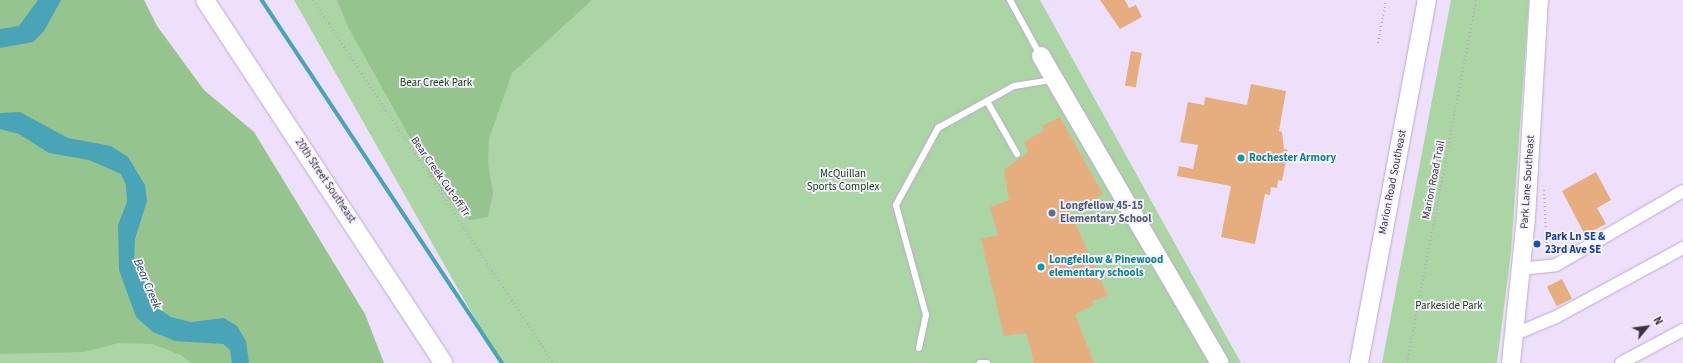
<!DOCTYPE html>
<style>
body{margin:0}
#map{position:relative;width:1683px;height:363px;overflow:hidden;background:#eee0fb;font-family:"Source Sans 3",sans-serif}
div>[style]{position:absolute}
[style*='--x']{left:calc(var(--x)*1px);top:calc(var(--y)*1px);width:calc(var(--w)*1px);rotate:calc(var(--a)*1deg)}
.green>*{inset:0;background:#acd5a6}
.forest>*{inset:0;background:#95c48e}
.water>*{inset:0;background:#4aa4b8}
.stream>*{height:3.5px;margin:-1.75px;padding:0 1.75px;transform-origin:1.75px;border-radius:1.75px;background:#4aa4b8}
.building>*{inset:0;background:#e6ae7f;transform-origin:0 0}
.path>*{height:2px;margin-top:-1px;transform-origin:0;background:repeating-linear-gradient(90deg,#b7abc2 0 1px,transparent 0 4px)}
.roads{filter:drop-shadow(0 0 1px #bcaccb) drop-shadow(0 0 1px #bcaccb)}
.lane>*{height:6px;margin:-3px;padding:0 3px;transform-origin:3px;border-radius:3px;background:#fff}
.street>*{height:12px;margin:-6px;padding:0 6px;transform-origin:6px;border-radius:6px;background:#fff}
.secondary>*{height:18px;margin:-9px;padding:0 9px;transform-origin:9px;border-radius:9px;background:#fff}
.dots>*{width:11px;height:11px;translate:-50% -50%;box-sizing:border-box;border:2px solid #f7f1fe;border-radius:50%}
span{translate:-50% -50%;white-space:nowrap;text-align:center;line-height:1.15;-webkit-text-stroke:3.5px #f7f1fe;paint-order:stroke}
.park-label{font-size:11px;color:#16440f}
.culture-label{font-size:11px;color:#0d838f;font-weight:700}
.left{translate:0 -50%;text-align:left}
.street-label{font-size:11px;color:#3a3340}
.service-label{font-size:11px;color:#4e5e75;font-weight:700}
.transit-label{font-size:11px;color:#164399;font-weight:700}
.water-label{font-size:12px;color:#123c45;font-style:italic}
.north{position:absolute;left:1627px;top:307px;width:40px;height:40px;-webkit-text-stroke:3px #f7f1fe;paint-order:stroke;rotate:61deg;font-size:11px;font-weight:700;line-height:16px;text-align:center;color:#3a3340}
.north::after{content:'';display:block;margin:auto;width:14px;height:18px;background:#3a3340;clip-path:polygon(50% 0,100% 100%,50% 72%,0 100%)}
</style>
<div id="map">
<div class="green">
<i style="clip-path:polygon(294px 0,1040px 0,1241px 363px,500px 363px)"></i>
<i style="clip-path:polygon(1451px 0,1529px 0,1511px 252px,1497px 363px,1382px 363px)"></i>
<i style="clip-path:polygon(0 291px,209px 363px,0 363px)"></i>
</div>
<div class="forest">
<i style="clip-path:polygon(0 0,144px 0,157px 26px,204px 90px,254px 132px,365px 314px,384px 363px,191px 363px,181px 355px,152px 344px,119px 343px,84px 352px,0 354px)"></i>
<i style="clip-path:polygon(337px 0,592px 0,512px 73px,489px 139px,488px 163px,493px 193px,488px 217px,470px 220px,456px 209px,431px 175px,348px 27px)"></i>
</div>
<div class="water">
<i style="clip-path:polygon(38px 0,61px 0,44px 31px,33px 42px,0 48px,0 29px,19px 26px)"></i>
<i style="clip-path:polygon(20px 112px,68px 138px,111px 146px,128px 157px,145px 185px,147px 201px,135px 239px,134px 262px,158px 308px,171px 317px,191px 322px,224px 318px,237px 326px,246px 341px,249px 363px,232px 363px,230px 350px,223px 344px,175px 341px,153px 332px,136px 317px,119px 270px,118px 225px,127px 202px,126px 185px,121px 174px,89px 160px,49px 153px,19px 134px,0 129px,0 113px)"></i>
</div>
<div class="stream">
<i style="--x:262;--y:0;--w:435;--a:56.5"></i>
</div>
<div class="building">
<i style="clip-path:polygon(1100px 0,1125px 0,1129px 8px,1136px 5px,1142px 17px,1120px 29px)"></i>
<i style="left:1131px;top:51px;width:11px;height:35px;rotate:10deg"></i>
<i style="clip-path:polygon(1251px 84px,1286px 91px,1279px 131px,1282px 132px,1284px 149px,1288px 150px,1282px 181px,1278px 180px,1277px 188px,1271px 187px,1270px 195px,1265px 194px,1255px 244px,1221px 237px,1231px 186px,1177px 176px,1179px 166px,1193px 169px,1198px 145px,1180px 142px,1188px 102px,1204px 105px,1205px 97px,1247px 105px)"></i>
<i style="clip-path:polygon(1060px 117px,1103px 194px,1070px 212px,1108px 296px,1092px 301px,1093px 306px,1075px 314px,1094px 363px,1034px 363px,1026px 333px,1004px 336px,981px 239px,998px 235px,990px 207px,1009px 200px,1004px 170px,1028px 152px,1024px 142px,1044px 130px,1042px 126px)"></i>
<i style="clip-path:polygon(1596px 172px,1611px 200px,1597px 208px,1606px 224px,1585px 235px,1562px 191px)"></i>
<i style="left:1562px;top:279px;width:22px;height:17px;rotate:63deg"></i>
</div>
<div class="path">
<i style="--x:313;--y:0;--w:435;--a:56.5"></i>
<i style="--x:1378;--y:43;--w:44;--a:-79.5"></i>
<i style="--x:1544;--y:190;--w:64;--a:87.3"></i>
<i style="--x:1407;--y:363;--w:369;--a:-79.2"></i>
</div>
<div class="roads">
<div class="lane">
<i style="--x:1010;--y:0;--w:63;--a:61.4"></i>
<i style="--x:987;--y:101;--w:61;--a:60.5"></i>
<i style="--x:919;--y:348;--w:34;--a:-78"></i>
<i style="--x:926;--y:315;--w:114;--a:-105.3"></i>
<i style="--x:896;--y:205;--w:88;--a:-61.4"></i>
<i style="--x:938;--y:128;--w:87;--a:-28.9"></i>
<i style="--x:1014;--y:86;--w:39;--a:-9"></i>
<i style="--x:980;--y:363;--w:7;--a:0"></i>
</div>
<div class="street">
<i style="--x:1520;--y:269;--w:36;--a:-6"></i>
<i style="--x:1556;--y:265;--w:147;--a:-30.2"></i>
<i style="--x:1513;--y:335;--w:47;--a:-22.7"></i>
<i style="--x:1556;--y:317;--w:145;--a:-28.5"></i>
<i style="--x:1621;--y:363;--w:70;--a:-28"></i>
</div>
<div class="secondary">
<i style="--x:205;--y:0;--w:434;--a:56.7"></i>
<i style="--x:1041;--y:56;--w:355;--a:59.8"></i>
<i style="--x:1359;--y:363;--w:369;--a:-79.4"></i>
<i style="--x:1511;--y:363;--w:147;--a:-84.1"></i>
<i style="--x:1526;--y:217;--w:217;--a:-86.6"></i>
</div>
</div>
<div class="dots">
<i style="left:1241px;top:158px;background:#0f9aa8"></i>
<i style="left:1052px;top:213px;background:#5c6f8a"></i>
<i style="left:1537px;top:244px;background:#1a4fb4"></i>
<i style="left:1041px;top:267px;background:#0f9aa8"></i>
</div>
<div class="park-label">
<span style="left:436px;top:83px">Bear Creek Park</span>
<span style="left:843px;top:181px">McQuillan<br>Sports Complex</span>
<span style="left:1449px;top:306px">Parkeside Park</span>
</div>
<div class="culture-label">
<span class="left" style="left:1249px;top:158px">Rochester Armory</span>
<span class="left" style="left:1049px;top:267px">Longfellow &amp; Pinewood<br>elementary schools</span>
</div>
<div class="street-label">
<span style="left:440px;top:177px;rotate:55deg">Bear Creek Cut-off Tr</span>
<span style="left:1434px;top:180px;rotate:-79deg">Marion Road Trail</span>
<span style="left:325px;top:181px;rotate:56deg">20th Street Southeast</span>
<span style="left:1393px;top:182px;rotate:-79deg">Marion Road Southeast</span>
<span style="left:1528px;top:182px;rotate:-86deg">Park Lane Southeast</span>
</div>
<div class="service-label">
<span class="left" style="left:1060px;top:213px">Longfellow 45-15<br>Elementary School</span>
</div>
<div class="transit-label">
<span class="left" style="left:1545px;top:244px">Park Ln SE &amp;<br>23rd Ave SE</span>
</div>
<div class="water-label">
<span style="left:147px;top:284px;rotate:67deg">Bear Creek</span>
</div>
<div class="north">N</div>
</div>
